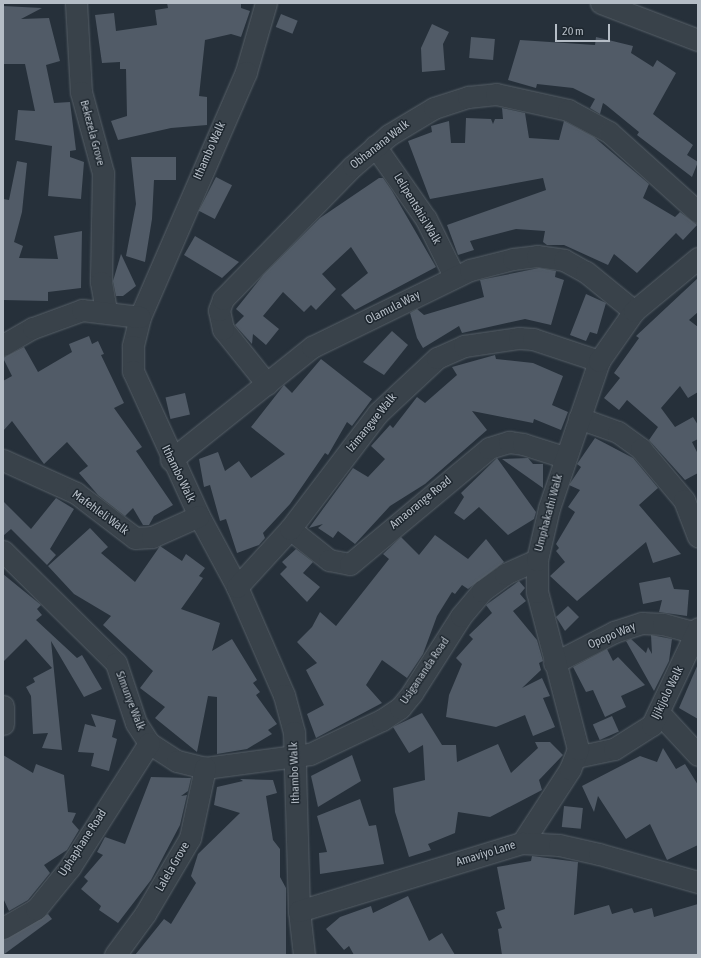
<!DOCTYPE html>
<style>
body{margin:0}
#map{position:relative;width:701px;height:958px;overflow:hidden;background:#26303a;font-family:"Asap Condensed",sans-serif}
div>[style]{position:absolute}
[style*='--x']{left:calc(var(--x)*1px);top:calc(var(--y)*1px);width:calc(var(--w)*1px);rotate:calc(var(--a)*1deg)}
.building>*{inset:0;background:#515b67;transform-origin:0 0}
.roads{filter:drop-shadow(0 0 1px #576068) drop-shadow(0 0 1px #576068)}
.minor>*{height:21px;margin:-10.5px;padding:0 10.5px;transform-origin:10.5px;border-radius:10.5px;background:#39424a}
span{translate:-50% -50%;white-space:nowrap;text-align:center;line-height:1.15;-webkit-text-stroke:3px #1e272f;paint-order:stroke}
.street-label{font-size:12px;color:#b5bdc6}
.frame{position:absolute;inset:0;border:4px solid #b5bdc6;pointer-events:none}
.scale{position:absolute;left:555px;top:24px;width:55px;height:18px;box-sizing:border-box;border:2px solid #b5bdc6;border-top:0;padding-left:5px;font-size:12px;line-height:14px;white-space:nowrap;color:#b5bdc6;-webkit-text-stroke:3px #1e272f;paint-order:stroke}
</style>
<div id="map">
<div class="building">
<i style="clip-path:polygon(167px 3px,241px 3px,241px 8px,250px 11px,241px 37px,231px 34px,205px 40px,199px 96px,207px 97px,207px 125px,171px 128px,118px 140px,111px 121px,127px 116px,126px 69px,120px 69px,120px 62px,102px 63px,95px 15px,114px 13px,116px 31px,157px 25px,155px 10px,168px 8px)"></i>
<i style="clip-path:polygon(3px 6px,42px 8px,21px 19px,49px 18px,60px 61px,46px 65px,54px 103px,70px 102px,76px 150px,70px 151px,70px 157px,84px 162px,81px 199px,48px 196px,52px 146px,15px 140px,18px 110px,35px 111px,25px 64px,3px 64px)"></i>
<i style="left:281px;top:14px;width:18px;height:14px;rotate:22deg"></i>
<i style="clip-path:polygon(432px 24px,449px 32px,443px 44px,445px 70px,422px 72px,421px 48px)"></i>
<i style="left:471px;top:37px;width:24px;height:21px;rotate:5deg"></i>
<i style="clip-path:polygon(596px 37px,633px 46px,631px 53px,653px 67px,657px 60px,676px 73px,653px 114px,693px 145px,687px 155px,698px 162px,692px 177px,637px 135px,639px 132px,606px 105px,603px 103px,600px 114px,590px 108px,595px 99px,573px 88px,537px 84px,536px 88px,508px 80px,520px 40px,595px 45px)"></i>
<i style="clip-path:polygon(502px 108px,525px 113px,529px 138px,559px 140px,564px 121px,594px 137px,649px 184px,643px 198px,675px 217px,680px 212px,697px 225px,683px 240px,676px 233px,637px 273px,614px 254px,608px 265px,564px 245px,547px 245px,543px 242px,545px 231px,516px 229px,470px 241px,474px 250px,458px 255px,447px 225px,546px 190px,543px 178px,430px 199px,408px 141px,432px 132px,431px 126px,449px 121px,451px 143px,465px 143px,466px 118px,491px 119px,493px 124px,495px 119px,503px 119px)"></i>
<i style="clip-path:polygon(131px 157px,176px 157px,176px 180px,154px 180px,152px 219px,145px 262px,126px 256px,136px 204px)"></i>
<i style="clip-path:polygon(17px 161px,27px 163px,22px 212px,14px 242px,23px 246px,19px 258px,58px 259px,54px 236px,82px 231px,81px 288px,48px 292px,48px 301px,3px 300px,3px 199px,9px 200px)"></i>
<i style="left:216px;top:177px;width:18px;height:38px;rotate:27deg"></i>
<i style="clip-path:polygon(379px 178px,383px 178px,392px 191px,436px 267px,355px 310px,341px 295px,368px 273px,351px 247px,322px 274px,336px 289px,316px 310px,311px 305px,304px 312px,283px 292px,263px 316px,279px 329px,266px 345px,253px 334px,252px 344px,235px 325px,244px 316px,236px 309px,264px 274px,320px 218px)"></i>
<i style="clip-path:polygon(195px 236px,239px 262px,222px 278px,184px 255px)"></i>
<i style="clip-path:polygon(121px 254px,136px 286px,123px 296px,116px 296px,113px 281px)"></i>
<i style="clip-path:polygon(539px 268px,556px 271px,555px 277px,564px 280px,551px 325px,525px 319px,462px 333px,459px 326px,423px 348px,417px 338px,410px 313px,417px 309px,424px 315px,484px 297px,480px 280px)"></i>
<i style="clip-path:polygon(698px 278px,698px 312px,689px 320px,698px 327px,698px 392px,688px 398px,680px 386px,661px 408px,675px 427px,693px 417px,698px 425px,698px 439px,692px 442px,698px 454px,698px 473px,685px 480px,649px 440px,658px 427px,627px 400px,619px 410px,604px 398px,620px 378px,614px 373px,639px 338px,636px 336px)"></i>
<i style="clip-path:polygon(586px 294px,606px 303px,597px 334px,590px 332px,586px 341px,570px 335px)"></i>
<i style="clip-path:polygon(392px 331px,408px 345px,384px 375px,363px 362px)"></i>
<i style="clip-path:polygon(89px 336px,92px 344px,98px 341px,104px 354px,101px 355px,124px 403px,114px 408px,142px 447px,136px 451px,173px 505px,154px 516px,149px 525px,143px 525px,133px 508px,125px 516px,98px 495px,79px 473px,88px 466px,67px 442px,44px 464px,12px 421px,3px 431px,3px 381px,12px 376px,3px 358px,24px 347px,38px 372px,72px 352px,69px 344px)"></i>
<i style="clip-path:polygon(495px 355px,496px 359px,533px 363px,563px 376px,552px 405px,568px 412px,561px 430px,534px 419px,533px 423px,472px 411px,487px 430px,425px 484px,390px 506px,355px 544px,338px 531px,333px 538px,318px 528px,323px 524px,309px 528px,353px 468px,368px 477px,385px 459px,371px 446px,390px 425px,393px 428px,417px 397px,425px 403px,457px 375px,452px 367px)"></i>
<i style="clip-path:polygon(321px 359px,372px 399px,352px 426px,347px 422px,328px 455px,325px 453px,290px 504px,263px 533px,265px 538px,259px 545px,237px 553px,226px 519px,220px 521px,210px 485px,204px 487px,199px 459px,218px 452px,225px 471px,239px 461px,251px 478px,285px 454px,251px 427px,284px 385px,292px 393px)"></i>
<i style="left:185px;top:393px;width:22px;height:20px;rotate:77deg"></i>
<i style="clip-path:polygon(595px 438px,633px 458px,658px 488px,639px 505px,681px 554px,653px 563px,646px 542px,577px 601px,550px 576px,565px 562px,556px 551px,559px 548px,556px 544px,575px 512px,568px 507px,580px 490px,569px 485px,581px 467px,577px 464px)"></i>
<i style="clip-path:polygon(497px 458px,536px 512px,534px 519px,508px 535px,479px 507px,464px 520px,454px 513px,464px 497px,461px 493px)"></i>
<i style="clip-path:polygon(528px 458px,533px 464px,543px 464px,543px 488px,502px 459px)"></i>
<i style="clip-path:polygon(56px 498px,74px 509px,50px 549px,56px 555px,47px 565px,11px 529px,3px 536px,3px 501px,31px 529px)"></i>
<i style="clip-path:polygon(90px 528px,108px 547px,101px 553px,135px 582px,160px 546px,182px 561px,186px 554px,205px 568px,199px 576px,203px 578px,181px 609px,220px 623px,212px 651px,232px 639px,257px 680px,253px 683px,260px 692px,256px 695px,277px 724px,268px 730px,272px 734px,247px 749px,217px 754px,217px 697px,208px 696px,197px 752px,155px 718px,165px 707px,140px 688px,153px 671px,103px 625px,111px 616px,74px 594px,48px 566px)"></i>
<i style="clip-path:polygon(435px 535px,468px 559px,486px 539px,504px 562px,468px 589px,462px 585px,455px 594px,452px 592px,437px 616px,423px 654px,407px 678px,382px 660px,366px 685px,382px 703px,316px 738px,307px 714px,324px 705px,306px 670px,317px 663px,297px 642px,312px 627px,320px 612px,336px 626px,389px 559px,383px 554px,401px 537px,419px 555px)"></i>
<i style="clip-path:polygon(296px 549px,313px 562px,303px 573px,320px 587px,307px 602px,280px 574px,287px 567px,282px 562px)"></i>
<i style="clip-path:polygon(3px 574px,41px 605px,37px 609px,42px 615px,36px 620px,77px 658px,82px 655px,102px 689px,84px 697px,51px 641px,62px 750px,42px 748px,48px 733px,33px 734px,31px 696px,26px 687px,35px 682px,33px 678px,52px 668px,26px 639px,3px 662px)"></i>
<i style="clip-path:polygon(670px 577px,674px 589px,689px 590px,687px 616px,659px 612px,662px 600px,643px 604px,639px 583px)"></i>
<i style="clip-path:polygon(519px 581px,525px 588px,520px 594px,526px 601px,513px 611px,537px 640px,543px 661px,539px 663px,541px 670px,522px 688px,542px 678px,550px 696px,543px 698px,555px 727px,533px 736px,525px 715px,496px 727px,446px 717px,449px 695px,462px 664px,456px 658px,473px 639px,469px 635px,492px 613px,486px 605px)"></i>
<i style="clip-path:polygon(568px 606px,579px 617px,565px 631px,556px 617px)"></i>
<i style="clip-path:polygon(651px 635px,672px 639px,669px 661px,654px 691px,626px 641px,631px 639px,646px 653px,648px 647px,652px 654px)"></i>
<i style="clip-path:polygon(607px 649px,613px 661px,618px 657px,645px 685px,621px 696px,626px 707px,605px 717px,593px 690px,586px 692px,573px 667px)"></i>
<i style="clip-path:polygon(698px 664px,698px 719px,679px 708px)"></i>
<i style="clip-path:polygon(422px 713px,442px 745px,456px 745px,457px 762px,498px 744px,511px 773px,538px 748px,535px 742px,550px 742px,563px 755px,539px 780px,542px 790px,490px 817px,458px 812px,455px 833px,428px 844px,431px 850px,409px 857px,395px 812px,393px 788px,425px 780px,423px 745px,409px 753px,393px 727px)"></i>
<i style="clip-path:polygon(91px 714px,116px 720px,112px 737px,117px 739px,109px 771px,91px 766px,94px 753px,78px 752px,85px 724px,96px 727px)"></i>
<i style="left:612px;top:716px;width:17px;height:21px;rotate:66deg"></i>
<i style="clip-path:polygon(663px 748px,676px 769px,685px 764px,698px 785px,698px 845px,667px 860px,650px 824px,626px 839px,598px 796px,594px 812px,582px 786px,640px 756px,657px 762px)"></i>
<i style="clip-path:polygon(3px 755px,33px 773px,36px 764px,64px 775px,68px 812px,76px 813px,72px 822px,79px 830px,67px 850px,44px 865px,50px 873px,28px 900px,9px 911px,3px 898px)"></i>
<i style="clip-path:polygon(352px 755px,361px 781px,318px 807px,311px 776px)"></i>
<i style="clip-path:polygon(151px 777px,191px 778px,188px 791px,181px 796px,187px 795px,180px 825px,151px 880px,118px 923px,99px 910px,101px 906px,81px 889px,88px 881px,84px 877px,103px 855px,97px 852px,105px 837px,125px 844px)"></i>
<i style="clip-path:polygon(240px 779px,273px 780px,277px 793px,266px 796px,273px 840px,280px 849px,280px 877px,286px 888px,286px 955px,135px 955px,164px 919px,171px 924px,196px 883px,191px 876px,198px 854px,240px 813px,214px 805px,217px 787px,243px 781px)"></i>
<i style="clip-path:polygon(360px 799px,369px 826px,376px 825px,384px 864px,320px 874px,319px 853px,327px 852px,317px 816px)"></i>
<i style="left:564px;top:806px;width:19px;height:21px;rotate:6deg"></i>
<i style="clip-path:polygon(532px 856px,578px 862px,574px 915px,609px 905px,612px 914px,632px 908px,634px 913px,652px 908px,654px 917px,698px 904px,698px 955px,502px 955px,498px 929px,502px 928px,496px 912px,505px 909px,497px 867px,531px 861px)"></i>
<i style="clip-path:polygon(408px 896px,429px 941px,442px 933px,455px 955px,354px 955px,349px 946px,344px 950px,326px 929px,340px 917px,371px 906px,373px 913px)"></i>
<i style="clip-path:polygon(48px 914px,52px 919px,3px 955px,3px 940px)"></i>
</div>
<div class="roads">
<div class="minor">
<i style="--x:76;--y:3;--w:89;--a:86.8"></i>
<i style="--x:81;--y:92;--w:84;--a:74.8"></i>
<i style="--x:103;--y:173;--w:109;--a:91.1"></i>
<i style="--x:101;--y:282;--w:29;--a:80"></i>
<i style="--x:266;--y:3;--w:72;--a:106.2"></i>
<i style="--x:246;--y:72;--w:267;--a:113.4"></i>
<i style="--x:140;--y:317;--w:30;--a:104"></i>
<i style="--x:133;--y:346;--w:25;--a:90"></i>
<i style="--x:133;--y:371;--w:159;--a:65.5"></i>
<i style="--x:199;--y:516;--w:81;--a:61.8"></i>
<i style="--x:237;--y:587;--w:118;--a:66.5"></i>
<i style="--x:284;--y:695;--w:38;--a:75"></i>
<i style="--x:294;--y:732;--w:179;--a:88.4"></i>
<i style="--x:299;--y:911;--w:44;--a:83.5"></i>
<i style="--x:601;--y:3;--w:104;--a:20.9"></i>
<i style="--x:375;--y:146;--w:89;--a:55.1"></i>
<i style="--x:426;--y:219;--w:64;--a:63.8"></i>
<i style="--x:3;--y:345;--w:34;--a:-30"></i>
<i style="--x:33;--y:328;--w:52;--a:-20.2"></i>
<i style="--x:82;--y:310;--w:58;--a:6.9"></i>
<i style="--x:267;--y:384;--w:70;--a:-128.7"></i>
<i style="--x:223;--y:329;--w:19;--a:-102"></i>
<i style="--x:219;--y:310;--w:12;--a:-70"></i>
<i style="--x:223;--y:299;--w:186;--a:-45.7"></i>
<i style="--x:353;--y:166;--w:48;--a:-40.7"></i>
<i style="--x:389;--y:135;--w:52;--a:-31"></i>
<i style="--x:434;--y:108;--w:36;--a:-18"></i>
<i style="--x:468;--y:97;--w:28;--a:-6"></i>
<i style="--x:496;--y:94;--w:74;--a:12.5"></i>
<i style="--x:568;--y:110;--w:47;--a:28.2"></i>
<i style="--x:609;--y:132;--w:120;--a:42"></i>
<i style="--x:579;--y:418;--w:41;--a:19.7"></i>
<i style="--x:618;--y:432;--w:29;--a:36"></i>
<i style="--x:641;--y:449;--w:67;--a:49.9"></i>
<i style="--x:684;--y:500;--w:39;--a:69"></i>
<i style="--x:3;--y:460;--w:80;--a:24.3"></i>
<i style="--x:76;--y:493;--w:74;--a:37.3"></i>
<i style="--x:135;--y:538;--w:17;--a:-3"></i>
<i style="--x:152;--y:537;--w:51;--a:-24.1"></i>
<i style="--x:171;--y:460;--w:181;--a:-38.7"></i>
<i style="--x:312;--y:347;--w:176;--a:-26"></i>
<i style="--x:470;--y:270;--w:44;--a:-14.3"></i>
<i style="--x:513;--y:259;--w:24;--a:-7"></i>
<i style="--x:537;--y:256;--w:27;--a:8"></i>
<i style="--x:564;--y:260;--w:25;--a:29"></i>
<i style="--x:586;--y:272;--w:62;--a:39.1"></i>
<i style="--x:290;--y:529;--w:50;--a:38.5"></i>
<i style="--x:329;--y:560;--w:21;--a:11"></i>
<i style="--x:350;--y:564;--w:181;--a:-39.8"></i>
<i style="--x:489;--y:448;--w:21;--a:-17"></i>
<i style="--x:509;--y:442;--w:14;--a:8"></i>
<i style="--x:523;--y:444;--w:43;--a:17.6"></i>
<i style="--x:3;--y:551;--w:159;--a:44.7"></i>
<i style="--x:116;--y:663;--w:63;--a:71.6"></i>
<i style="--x:136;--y:723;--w:24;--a:57"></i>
<i style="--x:149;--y:743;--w:33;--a:33"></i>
<i style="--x:177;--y:761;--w:29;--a:14"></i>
<i style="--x:205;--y:768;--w:106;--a:-7.6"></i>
<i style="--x:310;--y:754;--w:80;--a:-25.3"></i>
<i style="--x:382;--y:720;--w:22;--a:-34"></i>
<i style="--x:400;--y:708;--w:19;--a:-51"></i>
<i style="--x:412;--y:693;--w:91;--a:-57.5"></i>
<i style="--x:461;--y:616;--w:33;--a:-50"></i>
<i style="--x:482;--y:591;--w:29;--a:-36"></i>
<i style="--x:505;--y:574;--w:35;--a:-24"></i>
<i style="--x:237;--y:587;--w:79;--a:-47.6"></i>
<i style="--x:290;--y:529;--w:146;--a:-52.8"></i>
<i style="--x:378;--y:413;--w:81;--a:-43"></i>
<i style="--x:437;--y:358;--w:30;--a:-24"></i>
<i style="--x:464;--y:346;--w:56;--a:-8.3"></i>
<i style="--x:519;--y:338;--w:14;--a:4"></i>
<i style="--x:533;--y:339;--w:70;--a:18.4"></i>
<i style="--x:554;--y:663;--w:68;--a:-27.3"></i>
<i style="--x:614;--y:632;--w:29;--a:-18"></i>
<i style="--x:642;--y:623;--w:21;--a:3"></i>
<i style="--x:663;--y:624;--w:34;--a:15"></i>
<i style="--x:3;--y:706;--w:18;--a:90"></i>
<i style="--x:660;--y:714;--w:56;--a:47.2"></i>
<i style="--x:576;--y:757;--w:39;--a:-12"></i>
<i style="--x:614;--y:749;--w:45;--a:-32.3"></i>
<i style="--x:652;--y:725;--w:107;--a:-64.6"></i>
<i style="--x:522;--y:843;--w:88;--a:-57"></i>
<i style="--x:570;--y:769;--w:22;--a:-68"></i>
<i style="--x:578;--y:749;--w:162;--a:-104.6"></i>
<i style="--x:537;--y:592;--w:32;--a:-90"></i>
<i style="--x:537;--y:560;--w:53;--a:-77"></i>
<i style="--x:549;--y:508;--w:155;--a:-71.2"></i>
<i style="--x:599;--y:361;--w:61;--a:-55"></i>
<i style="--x:634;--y:311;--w:83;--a:-39.6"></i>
<i style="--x:299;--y:911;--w:233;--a:-17"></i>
<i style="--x:522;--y:843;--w:37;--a:3"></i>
<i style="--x:559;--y:845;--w:41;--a:12.7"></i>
<i style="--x:599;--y:854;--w:103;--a:15.8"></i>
<i style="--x:3;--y:928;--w:38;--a:-30"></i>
<i style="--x:36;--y:909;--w:54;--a:-51"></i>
<i style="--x:70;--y:867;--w:147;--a:-57.5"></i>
<i style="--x:115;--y:955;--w:51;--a:-53.8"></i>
<i style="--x:145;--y:914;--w:88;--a:-59.4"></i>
<i style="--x:190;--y:838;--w:72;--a:-77.9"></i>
</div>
</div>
<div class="street-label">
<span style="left:92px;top:133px;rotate:75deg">Bekezela Grove</span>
<span style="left:380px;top:145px;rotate:-38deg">Obhanana Walk</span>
<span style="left:210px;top:151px;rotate:-66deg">Ithambo Walk</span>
<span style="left:417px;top:209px;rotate:59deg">Lelipentshisi Walk</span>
<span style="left:393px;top:308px;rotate:-27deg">Olamula Way</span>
<span style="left:372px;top:423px;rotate:-51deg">Izimangwe Walk</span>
<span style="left:178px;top:474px;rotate:64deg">Ithambo Walk</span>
<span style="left:421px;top:503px;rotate:-39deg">Amaorange Road</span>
<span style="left:100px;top:513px;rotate:36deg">Mafehleli Walk</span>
<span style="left:549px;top:513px;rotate:-75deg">Umphakathi Walk</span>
<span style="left:612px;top:636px;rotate:-23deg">Opopo Way</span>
<span style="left:425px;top:671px;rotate:-56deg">Usigananda Road</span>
<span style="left:668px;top:693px;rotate:-64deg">Ijikijolo Walk</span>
<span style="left:130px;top:701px;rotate:69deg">Simunye Walk</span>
<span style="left:295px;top:773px;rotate:-92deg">Ithambo Walk</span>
<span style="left:83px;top:843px;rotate:-57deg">Uphaphane Road</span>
<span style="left:486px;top:854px;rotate:-17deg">Amaviyo Lane</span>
<span style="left:173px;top:867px;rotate:-60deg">Lalela Grove</span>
</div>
<div class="frame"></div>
<div class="scale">20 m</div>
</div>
